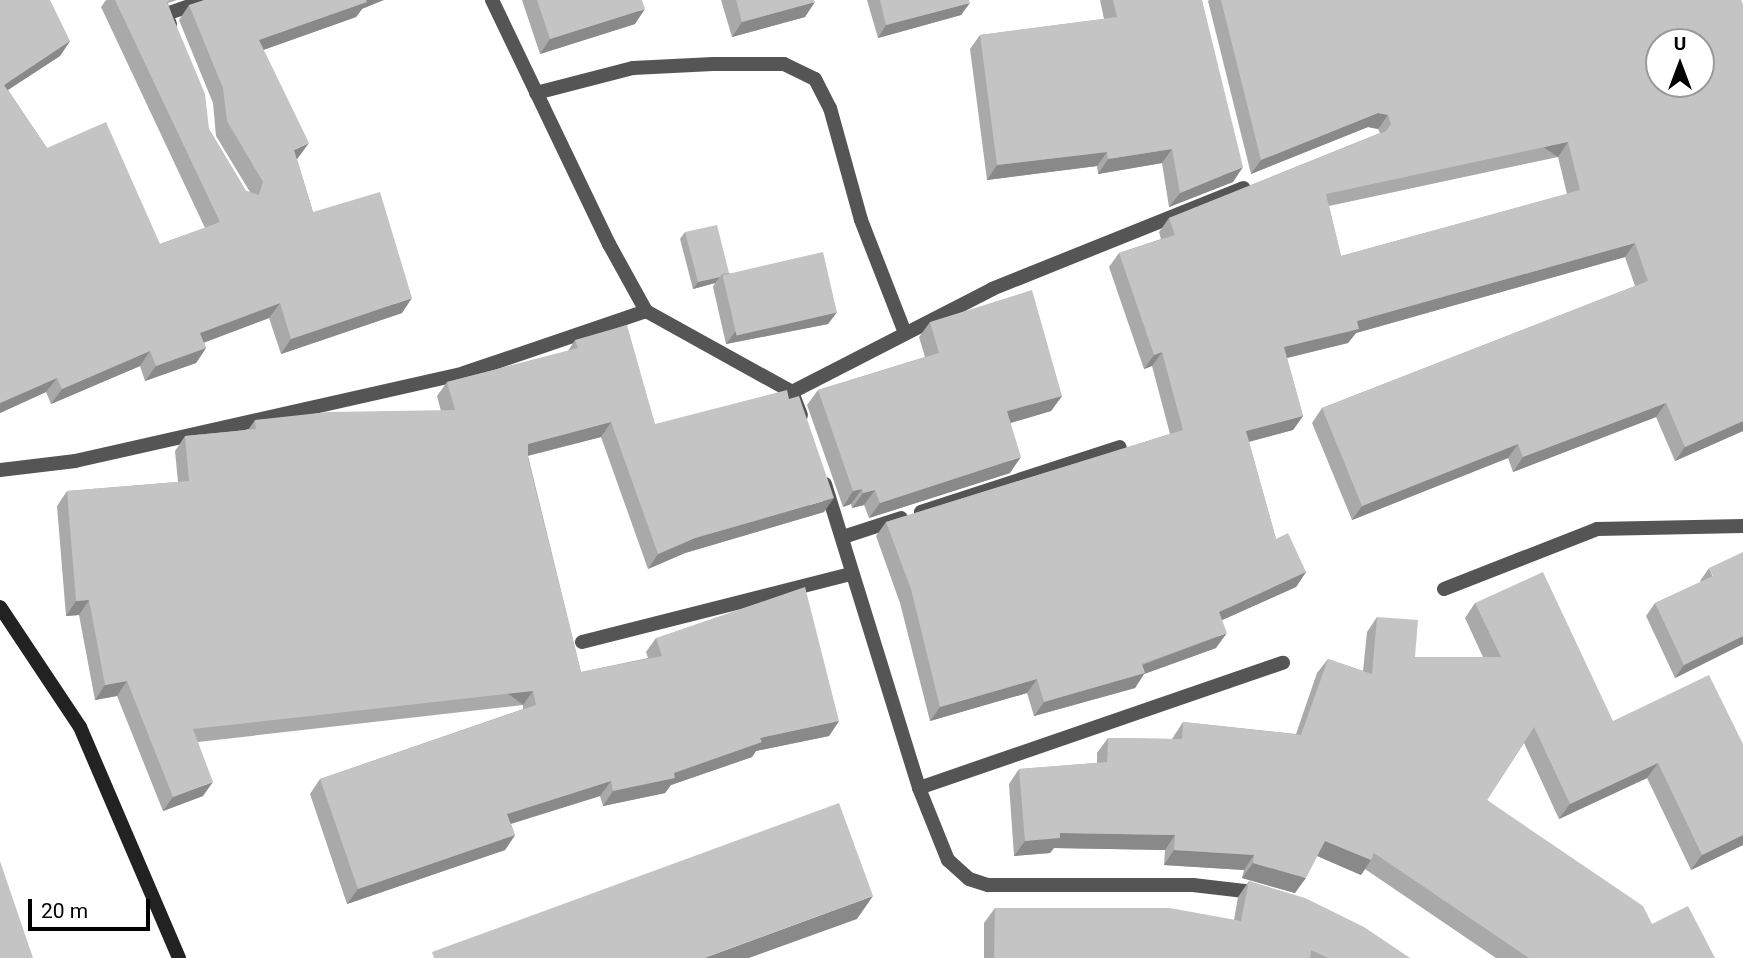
<!DOCTYPE html>
<style>
body{margin:0}
#map{position:relative;width:1743px;height:958px;overflow:hidden;background:#fff;font-family:Roboto,sans-serif}
div>[style]{position:absolute}
[style*='--x']{left:calc(var(--x)*1px);top:calc(var(--y)*1px);width:calc(var(--w)*1px);rotate:calc(var(--a)*1deg)}
.street>*{height:14px;margin:-7px;padding:0 7px;transform-origin:7px;border-radius:7px;background:#555}
.secondary>*{height:14px;margin:-7px;padding:0 7px;transform-origin:7px;border-radius:7px;background:#222}
.wall>*{inset:0;background:#a9a9a9}
.shaded-wall>*{inset:0;background:#898989;transform-origin:0 0}
.building>*{inset:0;background:#c4c4c4;transform-origin:0 0}
span{translate:-50% -50%;white-space:nowrap;text-align:center;line-height:1.15;-webkit-text-stroke:7px #fff;paint-order:stroke}
.north{position:absolute;left:1645px;top:28px;width:70px;height:70px;box-sizing:border-box;background:#fff;border:2px solid #999;border-radius:50%;rotate:0deg;font-size:19px;font-weight:700;line-height:28px;text-align:center;color:#000}
.north::after{content:'';display:block;margin:auto;width:24px;height:32px;background:#000;clip-path:polygon(50% 0,100% 100%,50% 72%,0 100%)}
.scale{position:absolute;left:28px;top:899px;width:122px;height:32px;box-sizing:border-box;border:4px solid #000;border-top:0;padding-left:9px;font-size:21px;line-height:24px;white-space:nowrap;color:#000;-webkit-text-stroke:5px #fff;paint-order:stroke}
</style>
<div id="map">
<div class="street">
<i style="--x:492;--y:0;--w:271;--a:64.4"></i>
<i style="--x:609;--y:244;--w:77;--a:61.1"></i>
<i style="--x:646;--y:311;--w:167;--a:29"></i>
<i style="--x:792;--y:392;--w:25;--a:69"></i>
<i style="--x:170;--y:24;--w:11;--a:-112"></i>
<i style="--x:166;--y:14;--w:43;--a:-18.9"></i>
<i style="--x:536;--y:93;--w:100;--a:-14.5"></i>
<i style="--x:633;--y:68;--w:80;--a:-2.9"></i>
<i style="--x:713;--y:64;--w:71;--a:0"></i>
<i style="--x:784;--y:64;--w:34;--a:26"></i>
<i style="--x:815;--y:79;--w:33;--a:63"></i>
<i style="--x:830;--y:108;--w:116;--a:74.5"></i>
<i style="--x:861;--y:220;--w:121;--a:68.7"></i>
<i style="--x:792;--y:392;--w:225;--a:-27.2"></i>
<i style="--x:992;--y:289;--w:271;--a:-21.9"></i>
<i style="--x:0;--y:470;--w:76;--a:-6.8"></i>
<i style="--x:75;--y:461;--w:399;--a:-12.7"></i>
<i style="--x:464;--y:373;--w:192;--a:-18.8"></i>
<i style="--x:825;--y:484;--w:318;--a:72.8"></i>
<i style="--x:919;--y:788;--w:78;--a:68.1"></i>
<i style="--x:948;--y:860;--w:28;--a:42"></i>
<i style="--x:969;--y:879;--w:20;--a:18"></i>
<i style="--x:988;--y:885;--w:205;--a:0"></i>
<i style="--x:1193;--y:885;--w:69;--a:6.6"></i>
<i style="--x:921;--y:512;--w:209;--a:-18.1"></i>
<i style="--x:843;--y:537;--w:61;--a:-18.1"></i>
<i style="--x:1444;--y:589;--w:164;--a:-21.4"></i>
<i style="--x:1597;--y:529;--w:146;--a:-1.2"></i>
<i style="--x:582;--y:642;--w:277;--a:-14.2"></i>
<i style="--x:919;--y:788;--w:385;--a:-19"></i>
</div>
<div class="secondary">
<i style="--x:0;--y:607;--w:144;--a:56.3"></i>
<i style="--x:80;--y:727;--w:251;--a:66.8"></i>
</div>
<div class="wall">
<i style="clip-path:polygon(0 0,70px 41px,60px 56px,8px 90px,47px 148px,160px 244px,205px 228px,101px 7px,106px 0,177px 0,168px 3px,209px 129px,246px 191px,250px 192px,216px 136px,213px 103px,179px 20px,189px 5px,362px 9px,356px 17px,263px 50px,298px 158px,297px 159px,313px 212px,402px 313px,281px 354px,269px 318px,204px 342px,206px 348px,196px 363px,145px 381px,140px 366px,51px 404px,46px 392px,0 413px)"></i>
<i style="clip-path:polygon(522px 0,642px 0,635px 24px,540px 54px)"></i>
<i style="clip-path:polygon(721px 0,814px 0,805px 17px,732px 37px)"></i>
<i style="clip-path:polygon(867px 0,969px 0,961px 15px,878px 38px)"></i>
<i style="clip-path:polygon(1100px 0,1202px 0,1233px 182px,1169px 207px,1162px 163px,1098px 174px,1097px 166px,987px 180px,970px 49px,980px 35px,1104px 19px)"></i>
<i style="clip-path:polygon(evenodd,1209px 0,1741px 0,1743px 5px,1743px 431px,1675px 461px,1656px 417px,1513px 472px,1508px 458px,1352px 520px,1312px 423px,1322px 408px,1635px 286px,1625px 257px,1356px 333px,1348px 343px,1287px 358px,1303px 416px,1293px 430px,1249px 442px,1276px 539px,1306px 572px,1296px 587px,1222px 620px,1216px 648px,1144px 674px,1135px 688px,1034px 716px,1027px 693px,930px 721px,900px 603px,876px 536px,886px 522px,1170px 434px,1152px 366px,1144px 369px,1109px 267px,1119px 253px,1161px 239px,1159px 232px,1169px 218px,1380px 133px,1378px 129px,1368px 127px,1251px 174px,1208px 1px,1209px 0,1558px 157px,1567px 194px,1341px 256px,1329px 206px,1558px 157px)"></i>
<i style="clip-path:polygon(685px 232px,729px 273px,837px 312px,828px 324px,726px 344px,713px 287px,715px 283px,693px 289px,680px 239px)"></i>
<i style="clip-path:polygon(930px 322px,1062px 396px,1051px 411px,1011px 423px,1010px 473px,869px 518px,864px 505px,852px 508px,851px 504px,843px 507px,807px 405px,818px 390px,925px 357px,919px 337px)"></i>
<i style="clip-path:polygon(575px 340px,655px 424px,824px 512px,685px 553px,648px 569px,601px 437px,528px 456px,581px 672px,648px 658px,646px 652px,656px 638px,839px 721px,829px 736px,756px 751px,752px 757px,671px 785px,665px 793px,603px 806px,600px 796px,511px 824px,515px 835px,505px 850px,347px 904px,310px 794px,320px 779px,523px 709px,523px 705px,198px 742px,203px 796px,163px 811px,117px 696px,95px 700px,79px 615px,66px 616px,57px 506px,67px 491px,178px 482px,175px 451px,185px 436px,248px 430px,255px 420px,441px 411px,437px 396px,447px 382px,568px 351px)"></i>
<i style="clip-path:polygon(1709px 568px,1743px 644px,1675px 678px,1646px 616px,1655px 603px,1701px 582px,1700px 581px)"></i>
<i style="clip-path:polygon(1475px 603px,1613px 721px,1743px 744px,1743px 845px,1691px 870px,1647px 778px,1559px 819px,1524px 743px,1487px 800px,1652px 924px,1715px 958px,1496px 958px,1365px 869px,1361px 875px,1317px 856px,1295px 893px,1242px 878px,1244px 870px,1164px 865px,1165px 850px,1054px 848px,1050px 853px,1014px 856px,1009px 784px,1019px 769px,1097px 763px,1097px 753px,1108px 738px,1172px 739px,1183px 722px,1296px 734px,1317px 673px,1328px 659px,1363px 671px,1367px 632px,1377px 617px,1415px 657px,1483px 657px,1465px 618px)"></i>
<i style="clip-path:polygon(1249px 881px,1410px 958px,984px 958px,984px 923px,995px 908px,1234px 920px,1238px 897px)"></i>
</div>
<div class="shaded-wall">
<i style="clip-path:polygon(362px 0,384px 0,362px 9px,356px 17px,249px 55px,259px 40px)"></i>
<i style="clip-path:polygon(815px 2px,805px 17px,732px 37px,742px 22px)"></i>
<i style="clip-path:polygon(970px 3px,961px 15px,878px 38px,886px 25px)"></i>
<i style="clip-path:polygon(645px 9px,635px 24px,540px 54px,550px 39px)"></i>
<i style="clip-path:polygon(70px 41px,60px 56px,0 95px,4px 85px)"></i>
<i style="clip-path:polygon(1378px 113px,1388px 115px,1378px 129px,1368px 127px,1251px 174px,1261px 160px)"></i>
<i style="left:1568px;top:142px;width:18px;height:248px;rotate:124deg"></i>
<i style="clip-path:polygon(309px 143px,298px 158px,284px 165px,294px 150px)"></i>
<i style="clip-path:polygon(1172px 149px,1162px 163px,1098px 174px,1108px 159px)"></i>
<i style="clip-path:polygon(1107px 152px,1097px 166px,987px 180px,997px 165px)"></i>
<i style="clip-path:polygon(1243px 167px,1233px 182px,1169px 207px,1180px 193px)"></i>
<i style="clip-path:polygon(1635px 243px,1625px 257px,1356px 333px,1348px 343px,1274px 361px,1284px 347px,1357px 321px)"></i>
<i style="clip-path:polygon(720px 277px,715px 283px,693px 289px,698px 282px)"></i>
<i style="clip-path:polygon(412px 298px,402px 313px,281px 354px,291px 339px)"></i>
<i style="clip-path:polygon(280px 303px,269px 318px,190px 348px,200px 333px)"></i>
<i style="clip-path:polygon(837px 312px,828px 324px,726px 344px,735px 332px)"></i>
<i style="clip-path:polygon(206px 348px,196px 363px,145px 381px,156px 366px)"></i>
<i style="clip-path:polygon(150px 351px,140px 366px,51px 404px,62px 389px)"></i>
<i style="clip-path:polygon(1162px 352px,1152px 366px,1144px 369px,1154px 355px)"></i>
<i style="clip-path:polygon(57px 378px,46px 392px,0 413px,0 403px)"></i>
<i style="clip-path:polygon(1062px 396px,1051px 411px,996px 427px,1007px 411px)"></i>
<i style="clip-path:polygon(1666px 403px,1656px 417px,1513px 472px,1523px 457px)"></i>
<i style="clip-path:polygon(1303px 416px,1293px 430px,1236px 445px,1246px 431px)"></i>
<i style="clip-path:polygon(1743px 421px,1743px 431px,1675px 461px,1685px 447px)"></i>
<i style="clip-path:polygon(611px 422px,601px 437px,518px 458px,528px 444px)"></i>
<i style="clip-path:polygon(1518px 444px,1508px 458px,1352px 520px,1362px 506px)"></i>
<i style="clip-path:polygon(1021px 457px,1010px 473px,869px 518px,880px 503px)"></i>
<i style="clip-path:polygon(862px 489px,851px 504px,843px 507px,853px 491px)"></i>
<i style="clip-path:polygon(875px 490px,864px 505px,852px 508px,863px 493px)"></i>
<i style="clip-path:polygon(834px 498px,824px 512px,685px 553px,648px 569px,658px 554px,695px 538px)"></i>
<i style="clip-path:polygon(1306px 572px,1296px 587px,1209px 626px,1219px 612px)"></i>
<i style="clip-path:polygon(89px 600px,79px 615px,66px 616px,76px 601px)"></i>
<i style="clip-path:polygon(1227px 633px,1216px 648px,1144px 674px,1135px 688px,1034px 716px,1044px 702px)"></i>
<i style="clip-path:polygon(1743px 636px,1743px 644px,1675px 678px,1684px 665px)"></i>
<i style="clip-path:polygon(1037px 679px,1027px 693px,930px 721px,940px 707px)"></i>
<i style="clip-path:polygon(127px 681px,117px 696px,95px 700px,105px 685px)"></i>
<i style="left:533px;top:691px;width:17px;height:342px;rotate:126deg"></i>
<i style="clip-path:polygon(839px 721px,829px 736px,756px 751px,752px 757px,671px 785px,665px 793px,603px 806px,613px 791px,674px 773px,760px 738px)"></i>
<i style="clip-path:polygon(1658px 763px,1647px 778px,1559px 819px,1570px 804px)"></i>
<i style="clip-path:polygon(611px 781px,600px 796px,497px 828px,507px 814px)"></i>
<i style="clip-path:polygon(213px 782px,203px 796px,163px 811px,173px 797px)"></i>
<i style="clip-path:polygon(1060px 833px,1175px 835px,1165px 850px,1054px 848px,1050px 853px,1014px 856px,1025px 841px)"></i>
<i style="clip-path:polygon(515px 835px,505px 850px,347px 904px,358px 889px)"></i>
<i style="clip-path:polygon(1743px 835px,1743px 845px,1691px 870px,1702px 855px)"></i>
<i style="clip-path:polygon(1325px 841px,1371px 860px,1361px 875px,1315px 855px)"></i>
<i style="clip-path:polygon(1174px 850px,1254px 855px,1244px 870px,1164px 865px)"></i>
<i style="clip-path:polygon(1253px 863px,1306px 878px,1295px 893px,1242px 878px)"></i>
<i style="clip-path:polygon(873px 896px,857px 919px,749px 958px,704px 958px)"></i>
</div>
<div class="building">
<i style="clip-path:polygon(0 0,50px 0,70px 41px,4px 85px,47px 148px,106px 122px,160px 244px,220px 222px,115px 0,169px 0,167px 3px,205px 94px,209px 129px,246px 191px,259px 195px,263px 182px,227px 121px,223px 88px,189px 5px,204px 0,366px 0,367px 2px,259px 40px,309px 143px,294px 150px,313px 212px,380px 192px,412px 298px,291px 339px,280px 303px,200px 333px,206px 348px,156px 366px,150px 351px,62px 389px,57px 378px,0 403px)"></i>
<i style="clip-path:polygon(537px 0,642px 0,645px 9px,550px 39px)"></i>
<i style="clip-path:polygon(736px 0,814px 0,815px 2px,742px 22px)"></i>
<i style="clip-path:polygon(880px 0,969px 0,970px 3px,886px 25px)"></i>
<i style="clip-path:polygon(1113px 0,1202px 0,1243px 167px,1180px 193px,1172px 149px,1108px 159px,1107px 152px,997px 165px,980px 35px,1117px 17px)"></i>
<i style="clip-path:polygon(evenodd,1221px 0,1741px 0,1743px 5px,1743px 421px,1685px 447px,1666px 403px,1523px 457px,1518px 444px,1362px 506px,1322px 408px,1648px 281px,1635px 243px,1357px 321px,1359px 329px,1284px 347px,1303px 416px,1246px 431px,1276px 539px,1288px 533px,1306px 572px,1219px 612px,1227px 633px,1142px 664px,1145px 673px,1044px 702px,1037px 679px,940px 707px,911px 589px,886px 522px,1183px 430px,1162px 352px,1154px 355px,1119px 253px,1175px 235px,1169px 218px,1386px 131px,1391px 124px,1388px 115px,1378px 113px,1261px 160px,1221px 0,1659px 42px,1701px 42px,1701px 84px,1659px 84px,1659px 42px,1221px 0,1568px 142px,1580px 190px,1341px 256px,1326px 194px,1568px 142px)"></i>
<i style="clip-path:polygon(717px 225px,729px 273px,722px 274px,720px 277px,698px 282px,685px 232px)"></i>
<i style="left:823px;top:252px;width:62px;height:103px;rotate:77deg"></i>
<i style="clip-path:polygon(1032px 290px,1062px 396px,1007px 411px,1021px 457px,880px 503px,875px 490px,863px 493px,862px 489px,853px 491px,818px 390px,939px 353px,930px 322px)"></i>
<i style="clip-path:polygon(627px 325px,655px 424px,787px 390px,789px 399px,799px 396px,834px 498px,695px 538px,658px 554px,611px 422px,528px 444px,528px 459px,581px 672px,662px 656px,656px 638px,805px 587px,839px 721px,760px 738px,762px 742px,674px 773px,675px 778px,613px 791px,611px 781px,507px 814px,515px 835px,358px 889px,320px 779px,536px 705px,533px 691px,193px 729px,213px 782px,173px 797px,127px 681px,105px 685px,89px 600px,76px 601px,67px 491px,189px 481px,185px 436px,256px 429px,255px 420px,328px 412px,455px 410px,447px 382px,578px 348px,575px 340px)"></i>
<i style="clip-path:polygon(1743px 552px,1743px 636px,1684px 665px,1655px 603px,1713px 576px,1709px 568px)"></i>
<i style="clip-path:polygon(1543px 572px,1613px 721px,1709px 675px,1743px 744px,1743px 835px,1702px 855px,1658px 763px,1570px 804px,1534px 727px,1487px 800px,1643px 906px,1652px 924px,1688px 906px,1715px 958px,1529px 958px,1374px 853px,1371px 860px,1325px 841px,1306px 878px,1253px 863px,1254px 855px,1174px 850px,1175px 835px,1060px 833px,1060px 838px,1025px 841px,1019px 769px,1107px 762px,1108px 738px,1182px 739px,1183px 722px,1301px 735px,1328px 659px,1372px 674px,1377px 617px,1418px 620px,1415px 657px,1501px 657px,1475px 603px)"></i>
<i style="clip-path:polygon(839px 803px,873px 896px,704px 958px,434px 958px,432px 952px)"></i>
<i style="clip-path:polygon(0 861px,33px 958px,0 958px)"></i>
<i style="clip-path:polygon(1249px 881px,1305px 898px,1364px 927px,1410px 958px,1328px 958px,1311px 950px,1310px 958px,994px 958px,995px 908px,1170px 908px,1241px 921px)"></i>
</div>
<div class="north">U</div>
<div class="scale">20 m</div>
</div>
